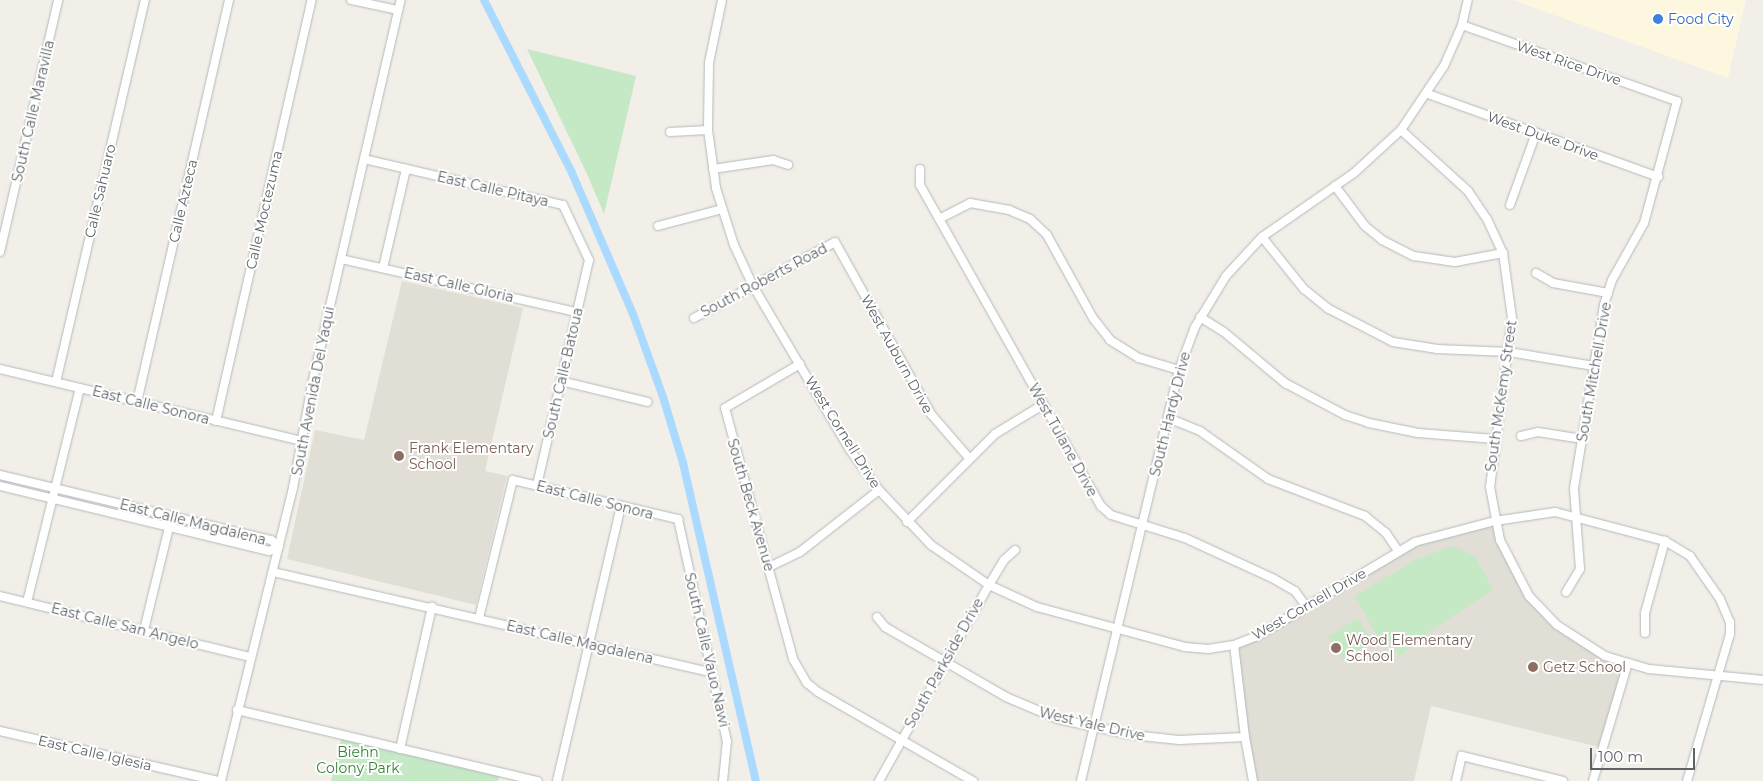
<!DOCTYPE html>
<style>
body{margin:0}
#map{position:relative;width:1763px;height:781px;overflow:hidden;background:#f1efe8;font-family:Montserrat,sans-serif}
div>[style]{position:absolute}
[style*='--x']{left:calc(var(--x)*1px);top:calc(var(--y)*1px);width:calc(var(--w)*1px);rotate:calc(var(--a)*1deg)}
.commercial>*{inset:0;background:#fef7e0}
.education>*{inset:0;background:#e1ded6}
.green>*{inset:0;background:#c5e8c5;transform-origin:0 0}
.canal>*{height:8px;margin:-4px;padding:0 4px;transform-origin:4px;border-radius:4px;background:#aadaff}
.roads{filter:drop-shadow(0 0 1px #b5b8bc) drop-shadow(0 0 1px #b5b8bc)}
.minor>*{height:8px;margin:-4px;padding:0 4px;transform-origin:4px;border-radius:4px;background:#fff}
.dots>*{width:14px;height:14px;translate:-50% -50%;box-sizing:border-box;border:2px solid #fff;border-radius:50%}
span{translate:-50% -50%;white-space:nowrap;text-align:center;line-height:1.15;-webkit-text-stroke:4px #fff;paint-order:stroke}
.shop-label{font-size:14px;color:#366cbe}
.left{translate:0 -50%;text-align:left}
.street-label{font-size:14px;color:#5f6368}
.education-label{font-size:14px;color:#785e54}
.park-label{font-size:14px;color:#348238}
.scale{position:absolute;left:1590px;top:748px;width:105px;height:22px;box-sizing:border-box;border:2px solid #5f6368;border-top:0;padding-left:6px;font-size:15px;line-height:18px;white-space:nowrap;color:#5f6368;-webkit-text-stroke:4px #fff;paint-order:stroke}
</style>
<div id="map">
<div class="commercial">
<i style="clip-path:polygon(1513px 0,1746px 0,1728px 78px)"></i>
</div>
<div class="education">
<i style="clip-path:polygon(402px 281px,523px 308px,485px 471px,507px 476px,476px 605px,287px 559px,315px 430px,364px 440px)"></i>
<i style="clip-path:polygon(1495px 521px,1529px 596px,1572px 636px,1628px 663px,1603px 748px,1431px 706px,1414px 781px,1253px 781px,1234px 645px,1257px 636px,1398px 551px)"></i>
</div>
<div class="green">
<i style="clip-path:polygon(527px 49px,636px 76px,604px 214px,588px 176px)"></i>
<i style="clip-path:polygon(1453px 546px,1475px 556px,1493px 590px,1425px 634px,1424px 639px,1399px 656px,1389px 640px,1380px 642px,1355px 596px,1417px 559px)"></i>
<i style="left:1358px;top:618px;width:28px;height:35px;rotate:58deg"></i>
<i style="clip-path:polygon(342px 736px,500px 772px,498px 781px,331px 781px)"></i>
</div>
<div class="canal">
<i style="--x:484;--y:0;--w:194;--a:63"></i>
<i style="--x:572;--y:173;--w:154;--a:66.6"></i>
<i style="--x:633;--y:314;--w:88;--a:70.1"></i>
<i style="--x:663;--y:397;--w:69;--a:73.1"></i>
<i style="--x:683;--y:463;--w:326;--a:77.1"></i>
</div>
<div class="roads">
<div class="minor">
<i style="--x:351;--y:0;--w:48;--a:12"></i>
<i style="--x:722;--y:0;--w:64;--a:101.7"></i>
<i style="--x:709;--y:63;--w:67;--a:90.9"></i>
<i style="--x:708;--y:130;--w:59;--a:82.1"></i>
<i style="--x:716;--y:188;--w:60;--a:72.5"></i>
<i style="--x:734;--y:245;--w:45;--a:65.1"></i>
<i style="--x:753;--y:286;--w:191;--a:59.4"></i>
<i style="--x:850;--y:450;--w:49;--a:54.1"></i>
<i style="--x:879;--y:490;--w:76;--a:46.6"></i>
<i style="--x:931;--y:545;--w:70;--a:34.6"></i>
<i style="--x:989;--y:585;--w:53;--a:24.6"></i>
<i style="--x:1037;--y:607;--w:153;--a:15.1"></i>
<i style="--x:1185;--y:647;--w:23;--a:5"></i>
<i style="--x:1208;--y:649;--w:26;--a:-9"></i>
<i style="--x:1234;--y:645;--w:25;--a:-21"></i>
<i style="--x:1257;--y:636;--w:184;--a:-30.7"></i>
<i style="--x:1415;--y:542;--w:83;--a:-14.7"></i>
<i style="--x:1495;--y:521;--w:61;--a:-8.5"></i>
<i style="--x:1555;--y:512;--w:114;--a:14.8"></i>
<i style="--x:1665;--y:541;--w:29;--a:31"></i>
<i style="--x:1690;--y:556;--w:52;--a:55.1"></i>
<i style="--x:1720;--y:599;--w:25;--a:67"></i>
<i style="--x:1730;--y:622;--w:12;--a:90"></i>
<i style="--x:1730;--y:634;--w:153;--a:106.3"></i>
<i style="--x:1462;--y:25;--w:228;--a:19.5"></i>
<i style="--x:1677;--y:101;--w:126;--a:105.1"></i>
<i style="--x:1644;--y:223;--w:65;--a:119.3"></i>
<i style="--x:1612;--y:280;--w:26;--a:108"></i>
<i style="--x:1604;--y:305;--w:186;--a:99.3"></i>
<i style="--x:1574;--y:489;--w:80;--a:85.7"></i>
<i style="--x:1580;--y:569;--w:27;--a:121"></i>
<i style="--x:1428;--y:94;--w:245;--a:19.8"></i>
<i style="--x:1401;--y:130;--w:91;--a:42.3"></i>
<i style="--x:1468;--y:191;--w:34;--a:56"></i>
<i style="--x:1487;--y:219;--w:38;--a:65"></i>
<i style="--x:1503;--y:253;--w:66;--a:82.1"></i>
<i style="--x:1512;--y:318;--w:170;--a:97.4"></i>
<i style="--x:1490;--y:487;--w:54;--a:79.3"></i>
<i style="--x:1500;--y:540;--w:63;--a:62.6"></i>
<i style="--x:1529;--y:596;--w:40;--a:46"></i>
<i style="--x:1557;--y:625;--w:57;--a:32.9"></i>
<i style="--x:1605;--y:656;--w:46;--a:16.5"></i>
<i style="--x:1649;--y:669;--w:115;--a:5.5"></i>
<i style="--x:670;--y:132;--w:38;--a:-3"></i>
<i style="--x:364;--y:159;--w:204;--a:13"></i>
<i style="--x:563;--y:205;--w:61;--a:64.7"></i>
<i style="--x:589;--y:260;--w:231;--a:103"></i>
<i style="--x:713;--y:169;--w:61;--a:-8.5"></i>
<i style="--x:773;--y:160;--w:16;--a:18"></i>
<i style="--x:920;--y:169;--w:16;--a:90"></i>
<i style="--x:920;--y:185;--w:369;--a:60.6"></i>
<i style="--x:1101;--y:506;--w:13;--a:42"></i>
<i style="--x:1111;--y:515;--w:77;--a:17.3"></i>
<i style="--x:1185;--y:538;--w:98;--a:24.7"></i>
<i style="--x:1274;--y:579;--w:24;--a:30"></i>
<i style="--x:1295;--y:591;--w:19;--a:54"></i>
<i style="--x:1335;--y:186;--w:50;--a:53.1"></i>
<i style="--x:1365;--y:226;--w:22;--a:39"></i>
<i style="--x:1382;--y:240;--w:36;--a:27"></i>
<i style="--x:1414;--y:256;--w:41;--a:8.3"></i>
<i style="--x:1455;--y:262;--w:49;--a:-10.6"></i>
<i style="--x:1510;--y:205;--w:77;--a:-70.1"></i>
<i style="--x:939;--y:219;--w:35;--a:-27"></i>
<i style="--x:970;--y:203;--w:40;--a:10"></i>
<i style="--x:1009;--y:210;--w:23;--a:23"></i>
<i style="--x:1030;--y:219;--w:23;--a:43"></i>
<i style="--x:1047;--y:235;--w:95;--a:61"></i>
<i style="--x:1093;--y:318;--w:28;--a:52"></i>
<i style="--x:1110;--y:340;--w:34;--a:32"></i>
<i style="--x:1139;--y:358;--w:42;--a:16.7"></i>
<i style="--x:658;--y:226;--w:66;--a:-14.9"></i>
<i style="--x:1262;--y:237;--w:67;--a:51.1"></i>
<i style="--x:1304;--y:289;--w:32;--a:39"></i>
<i style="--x:1329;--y:309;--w:72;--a:27.3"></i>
<i style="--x:1393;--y:342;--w:45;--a:9"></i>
<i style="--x:1437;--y:349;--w:72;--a:2.4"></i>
<i style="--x:1509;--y:352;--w:86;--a:9.4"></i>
<i style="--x:0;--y:252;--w:259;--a:-77"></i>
<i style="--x:341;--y:259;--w:242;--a:12.7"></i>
<i style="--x:383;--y:268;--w:102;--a:-76.9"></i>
<i style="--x:1536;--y:273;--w:20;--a:30"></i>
<i style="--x:1553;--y:283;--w:56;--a:10.3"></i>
<i style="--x:1200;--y:317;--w:28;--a:32"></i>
<i style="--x:1224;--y:332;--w:80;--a:39.9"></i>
<i style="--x:1285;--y:383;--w:68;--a:28.1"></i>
<i style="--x:1345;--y:415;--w:25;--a:18"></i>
<i style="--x:1369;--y:423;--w:50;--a:11.5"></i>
<i style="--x:1418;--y:433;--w:77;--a:4.5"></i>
<i style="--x:694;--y:318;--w:160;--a:-28.3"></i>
<i style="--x:835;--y:242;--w:197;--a:60.8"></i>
<i style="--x:931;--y:414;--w:58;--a:49.2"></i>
<i style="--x:800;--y:364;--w:87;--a:149.6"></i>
<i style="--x:725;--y:408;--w:260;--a:74.8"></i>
<i style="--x:793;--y:659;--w:28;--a:60"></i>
<i style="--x:807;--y:683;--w:14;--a:39"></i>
<i style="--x:818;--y:692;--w:179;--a:29.9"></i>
<i style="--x:0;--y:369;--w:311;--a:13.4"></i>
<i style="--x:561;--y:381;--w:89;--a:13.6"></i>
<i style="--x:56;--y:382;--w:392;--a:-76.9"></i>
<i style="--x:137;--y:402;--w:412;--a:-77.1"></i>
<i style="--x:1168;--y:418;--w:35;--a:22"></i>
<i style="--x:1200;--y:431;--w:83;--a:35.2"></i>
<i style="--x:1268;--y:479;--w:104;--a:20.9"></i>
<i style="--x:1365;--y:516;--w:27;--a:39"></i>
<i style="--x:1386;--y:533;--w:22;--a:56"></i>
<i style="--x:216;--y:421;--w:432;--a:-77.2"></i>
<i style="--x:1521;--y:436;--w:17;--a:-13"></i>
<i style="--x:1538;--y:432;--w:45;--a:9"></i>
<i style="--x:0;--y:475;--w:279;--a:13.5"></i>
<i style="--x:271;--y:540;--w:10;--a:37"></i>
<i style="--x:279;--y:546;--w:11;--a:153"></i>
<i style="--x:269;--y:551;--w:277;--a:-166.4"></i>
<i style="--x:907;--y:522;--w:124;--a:-45"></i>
<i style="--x:995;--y:434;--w:57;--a:-31.5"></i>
<i style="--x:769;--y:567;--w:34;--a:-26"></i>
<i style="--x:800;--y:552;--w:100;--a:-38.1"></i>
<i style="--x:273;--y:572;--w:449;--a:12.9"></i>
<i style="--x:0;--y:596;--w:257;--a:13.7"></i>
<i style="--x:27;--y:602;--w:220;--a:-76.1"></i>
<i style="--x:877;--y:617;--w:13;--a:51"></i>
<i style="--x:885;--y:627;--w:140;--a:30"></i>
<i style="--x:1006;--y:697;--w:56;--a:22.9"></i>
<i style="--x:1058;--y:719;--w:76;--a:12.2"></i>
<i style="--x:1132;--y:735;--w:47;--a:6.1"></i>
<i style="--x:1179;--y:740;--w:66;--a:-2.6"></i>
<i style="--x:479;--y:618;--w:142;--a:-76.2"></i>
<i style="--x:513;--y:480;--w:170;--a:13.3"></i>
<i style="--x:678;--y:519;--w:227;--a:77.6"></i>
<i style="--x:727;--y:741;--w:40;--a:95.7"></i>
<i style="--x:144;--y:630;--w:110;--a:-76.3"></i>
<i style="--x:1645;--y:633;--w:20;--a:-90"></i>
<i style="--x:1645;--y:613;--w:75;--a:-74.5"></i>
<i style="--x:1234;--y:645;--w:93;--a:83.2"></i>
<i style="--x:1245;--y:737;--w:45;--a:79.7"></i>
<i style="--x:237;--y:710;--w:309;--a:13.3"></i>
<i style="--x:0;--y:731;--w:225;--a:12.9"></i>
<i style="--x:400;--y:749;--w:146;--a:-77.3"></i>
<i style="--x:221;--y:781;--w:302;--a:-76.2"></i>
<i style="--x:293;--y:488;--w:106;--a:-79.6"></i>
<i style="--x:312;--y:384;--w:394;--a:-77"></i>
<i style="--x:557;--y:781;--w:282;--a:-76.9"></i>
<i style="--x:879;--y:781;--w:225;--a:-60.7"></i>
<i style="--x:989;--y:585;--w:29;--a:-59"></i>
<i style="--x:1004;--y:560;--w:15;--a:-42"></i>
<i style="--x:1081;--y:781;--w:423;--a:-76.6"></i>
<i style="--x:1179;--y:370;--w:46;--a:-69.6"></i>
<i style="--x:1195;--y:327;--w:60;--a:-58.7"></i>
<i style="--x:1226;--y:276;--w:53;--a:-47.3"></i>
<i style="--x:1262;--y:237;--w:112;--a:-34.8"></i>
<i style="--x:1354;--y:173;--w:64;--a:-42.5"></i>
<i style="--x:1401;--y:130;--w:77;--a:-56.1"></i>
<i style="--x:1444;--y:66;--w:45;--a:-66.3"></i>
<i style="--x:1462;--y:25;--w:26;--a:-77"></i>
<i style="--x:1456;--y:781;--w:26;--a:-77"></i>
<i style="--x:1462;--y:756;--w:104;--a:13.9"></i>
<i style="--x:1593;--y:781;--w:123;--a:-73.5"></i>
</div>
</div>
<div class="dots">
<i style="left:1658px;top:19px;background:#3f7fe0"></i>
<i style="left:399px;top:456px;background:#8d6e63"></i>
<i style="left:1336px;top:648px;background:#8d6e63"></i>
<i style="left:1533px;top:667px;background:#8d6e63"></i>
</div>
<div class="shop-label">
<span class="left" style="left:1668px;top:19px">Food City</span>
</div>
<div class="street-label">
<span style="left:1569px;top:63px;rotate:19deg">West Rice Drive</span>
<span style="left:33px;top:111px;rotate:-77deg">South Calle Maravilla</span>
<span style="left:1543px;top:136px;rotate:20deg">West Duke Drive</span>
<span style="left:493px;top:189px;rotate:13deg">East Calle Pitaya</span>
<span style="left:100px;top:191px;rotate:-77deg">Calle Sahuaro</span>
<span style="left:183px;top:201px;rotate:-77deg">Calle Azteca</span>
<span style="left:264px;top:210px;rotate:-77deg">Calle Moctezuma</span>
<span style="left:764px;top:280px;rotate:-28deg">South Roberts Road</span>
<span style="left:459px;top:285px;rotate:13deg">East Calle Gloria</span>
<span style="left:897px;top:354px;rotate:61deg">West Auburn Drive</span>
<span style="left:1594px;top:372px;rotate:-80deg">South Mitchell Drive</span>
<span style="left:563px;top:373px;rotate:-77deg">South Calle Batoua</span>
<span style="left:313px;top:391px;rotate:-79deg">South Avenida Del Yaqui</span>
<span style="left:1501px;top:396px;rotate:-82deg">South McKemy Street</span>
<span style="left:151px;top:405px;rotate:14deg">East Calle Sonora</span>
<span style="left:1170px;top:414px;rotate:-76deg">South Hardy Drive</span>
<span style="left:843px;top:432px;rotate:58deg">West Cornell Drive</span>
<span style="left:1063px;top:440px;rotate:61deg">West Tulane Drive</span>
<span style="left:595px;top:500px;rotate:14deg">East Calle Sonora</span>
<span style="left:751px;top:505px;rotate:74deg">South Beck Avenue</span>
<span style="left:193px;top:522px;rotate:14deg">East Calle Magdalena</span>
<span style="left:1309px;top:604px;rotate:-30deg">West Cornell Drive</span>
<span style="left:125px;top:626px;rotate:14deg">East Calle San Angelo</span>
<span style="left:580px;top:642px;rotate:13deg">East Calle Magdalena</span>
<span style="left:707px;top:650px;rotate:77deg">South Calle Vauo Nawi</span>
<span style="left:944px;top:663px;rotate:-61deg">South Parkside Drive</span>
<span style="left:1092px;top:724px;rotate:13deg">West Yale Drive</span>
<span style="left:95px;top:753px;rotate:13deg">East Calle Iglesia</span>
</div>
<div class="education-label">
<span class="left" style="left:409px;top:456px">Frank Elementary<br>School</span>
<span class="left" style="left:1346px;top:648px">Wood Elementary<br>School</span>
<span class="left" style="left:1543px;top:667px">Getz School</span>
</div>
<div class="park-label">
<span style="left:358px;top:760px">Biehn<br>Colony Park</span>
</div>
<div class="scale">100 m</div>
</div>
